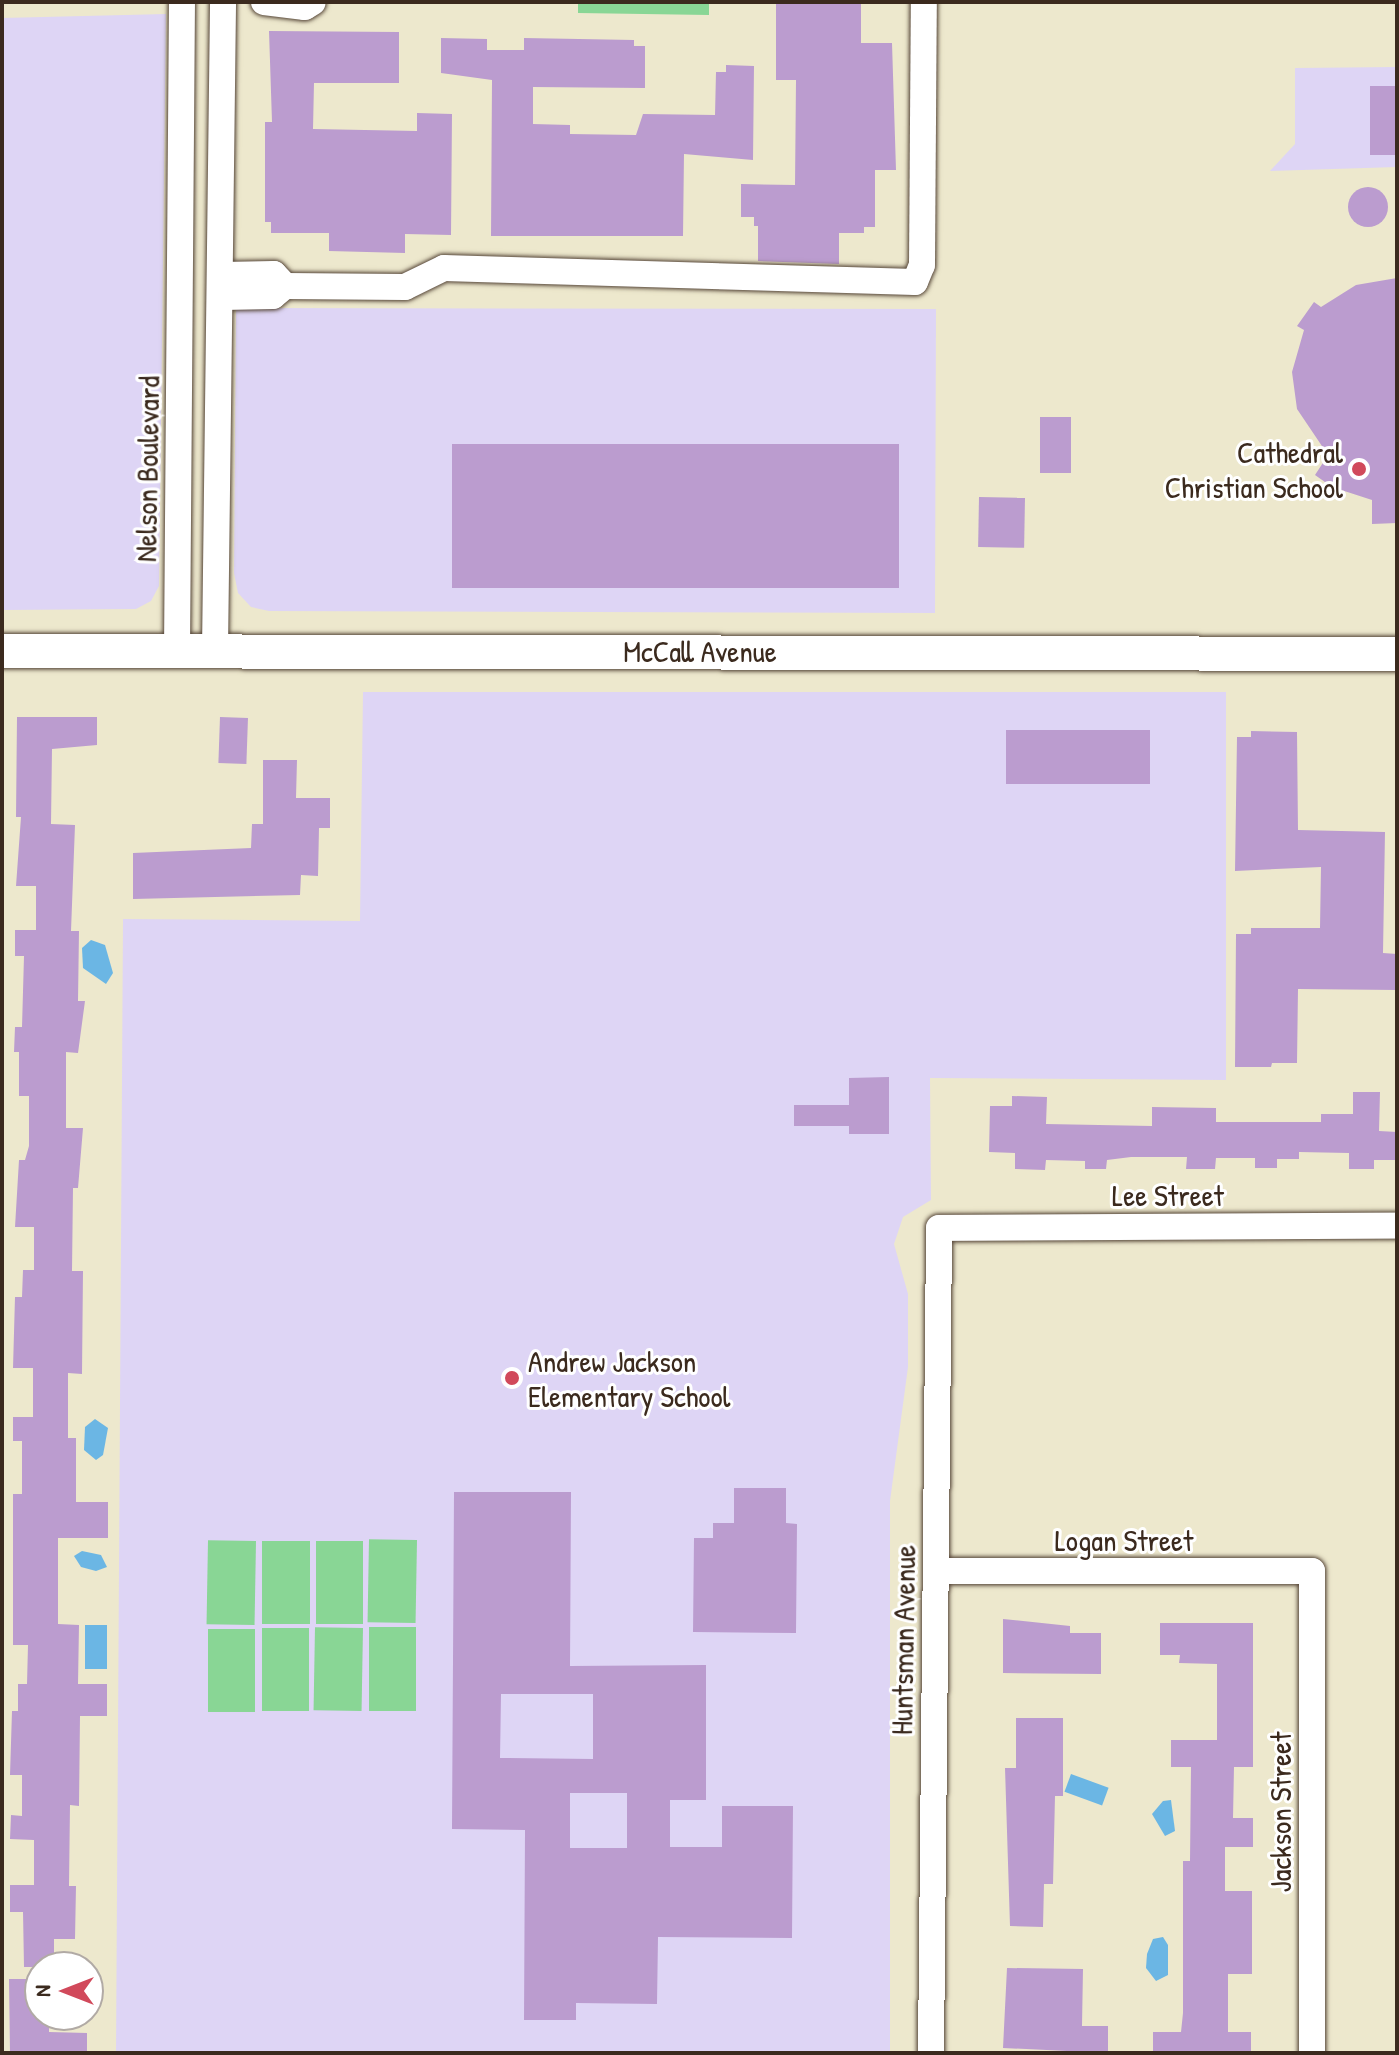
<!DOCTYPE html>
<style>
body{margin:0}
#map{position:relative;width:1399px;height:2055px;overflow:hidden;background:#ede8cd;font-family:"Patrick Hand",sans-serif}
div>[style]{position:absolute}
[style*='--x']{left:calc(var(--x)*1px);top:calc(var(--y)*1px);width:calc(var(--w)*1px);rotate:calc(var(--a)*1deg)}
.built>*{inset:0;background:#ded5f5}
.green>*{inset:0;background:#89d695;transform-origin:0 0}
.water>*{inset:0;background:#6bb6e4;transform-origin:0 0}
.building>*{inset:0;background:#bb9ccf;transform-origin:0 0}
.round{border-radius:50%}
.roads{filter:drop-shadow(0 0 2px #564638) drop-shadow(0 0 2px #564638)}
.minor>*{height:26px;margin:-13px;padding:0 13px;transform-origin:13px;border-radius:13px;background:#fff}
.major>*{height:34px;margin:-17px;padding:0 17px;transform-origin:17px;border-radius:17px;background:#fff}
.dots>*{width:22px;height:22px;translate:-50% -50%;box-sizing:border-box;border:4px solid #fff;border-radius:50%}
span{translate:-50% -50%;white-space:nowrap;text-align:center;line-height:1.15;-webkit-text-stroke:6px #fff;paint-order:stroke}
.poi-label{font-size:30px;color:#3b2a1e}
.right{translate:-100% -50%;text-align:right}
.left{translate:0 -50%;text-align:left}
.street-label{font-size:30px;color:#3b2a1e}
.frame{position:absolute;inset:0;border:4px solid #3b2a1e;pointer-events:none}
.north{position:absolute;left:24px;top:1951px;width:80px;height:80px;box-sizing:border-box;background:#fff;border:2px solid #b1aaa5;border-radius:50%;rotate:270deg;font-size:22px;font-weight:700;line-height:32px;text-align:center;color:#3b2a1e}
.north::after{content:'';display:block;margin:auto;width:28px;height:36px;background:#d1495b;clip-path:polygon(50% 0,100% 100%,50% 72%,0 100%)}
</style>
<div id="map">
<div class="built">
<i style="clip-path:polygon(166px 14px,159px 586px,151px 601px,136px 609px,2px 610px,2px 18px)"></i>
<i style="clip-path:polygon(1397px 67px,1397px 167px,1270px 171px,1295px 144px,1295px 68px)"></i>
<i style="clip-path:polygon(236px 308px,936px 309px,935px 613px,269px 611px,251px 607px,238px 593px,234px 573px)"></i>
<i style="clip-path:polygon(363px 692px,1226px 692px,1226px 1080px,930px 1078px,931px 1200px,903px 1217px,894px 1244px,908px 1294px,908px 1367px,890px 1501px,890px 2053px,116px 2053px,123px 919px,360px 921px)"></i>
</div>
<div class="green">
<i style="clip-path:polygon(578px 2px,709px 2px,709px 15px,578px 13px)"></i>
<i style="left:417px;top:1540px;width:83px;height:48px;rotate:91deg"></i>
<i style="left:256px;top:1541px;width:84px;height:48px;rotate:91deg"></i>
<i style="left:262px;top:1541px;width:48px;height:83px"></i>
<i style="left:316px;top:1541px;width:47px;height:83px"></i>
<i style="left:416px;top:1627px;width:84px;height:47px;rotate:90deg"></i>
<i style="left:262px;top:1628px;width:47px;height:83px"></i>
<i style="left:363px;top:1628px;width:83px;height:48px;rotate:91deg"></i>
<i style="left:208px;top:1629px;width:47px;height:83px"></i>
</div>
<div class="water">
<i style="clip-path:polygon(91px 940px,105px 945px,113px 973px,106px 984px,83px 968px,82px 948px)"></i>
<i style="clip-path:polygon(95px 1419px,108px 1428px,103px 1455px,96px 1460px,84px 1450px,85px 1427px)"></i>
<i style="clip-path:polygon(82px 1551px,101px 1555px,107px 1567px,96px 1571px,81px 1567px,74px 1556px)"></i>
<i style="left:85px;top:1625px;width:22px;height:44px"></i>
<i style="left:1071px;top:1774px;width:40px;height:19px;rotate:20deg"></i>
<i style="clip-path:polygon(1171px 1800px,1175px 1831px,1165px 1836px,1152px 1814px,1163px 1801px)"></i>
<i style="clip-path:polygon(1163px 1937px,1168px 1945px,1168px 1975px,1156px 1981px,1146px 1968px,1147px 1954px,1153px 1939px)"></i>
</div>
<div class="building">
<i style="clip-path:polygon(776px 2px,861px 2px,861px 43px,892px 43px,896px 170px,875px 170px,875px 227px,864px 227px,864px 233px,839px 233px,839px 264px,758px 261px,758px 226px,754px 226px,754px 217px,741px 217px,741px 184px,795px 185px,796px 80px,776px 80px)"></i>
<i style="clip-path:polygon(269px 31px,399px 32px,399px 83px,314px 83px,313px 129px,417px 131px,417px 113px,452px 114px,451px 235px,405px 234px,405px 253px,329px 251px,329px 233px,271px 233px,271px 222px,265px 222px,265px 122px,272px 122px)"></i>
<i style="clip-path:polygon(441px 38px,487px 39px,487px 50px,524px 50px,524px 38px,634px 40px,634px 46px,645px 46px,645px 88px,533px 87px,533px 124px,570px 125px,570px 134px,636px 135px,643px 114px,715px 115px,716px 72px,726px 72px,726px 65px,754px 66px,753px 160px,684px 154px,683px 236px,491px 236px,492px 80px,441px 73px)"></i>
<i style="left:1370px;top:86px;width:27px;height:69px"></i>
<i class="round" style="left:1348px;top:187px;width:40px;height:40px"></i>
<i style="clip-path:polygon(1397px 278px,1397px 523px,1372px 524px,1372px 500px,1332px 487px,1315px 475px,1328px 455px,1297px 409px,1292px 372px,1304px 330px,1297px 326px,1314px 302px,1321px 307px,1356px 285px)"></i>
<i style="left:1040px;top:417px;width:31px;height:56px"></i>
<i style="left:452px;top:444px;width:447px;height:144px"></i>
<i style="left:979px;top:497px;width:46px;height:50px;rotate:1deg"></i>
<i style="clip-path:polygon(17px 717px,97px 717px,97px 745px,52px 749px,51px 824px,75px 825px,71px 931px,79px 931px,78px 1001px,85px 1001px,78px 1053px,66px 1052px,66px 1128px,83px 1128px,78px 1188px,73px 1188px,72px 1271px,83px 1271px,82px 1374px,68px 1373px,68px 1438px,76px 1438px,76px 1502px,108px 1502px,108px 1538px,58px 1538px,58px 1624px,79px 1625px,78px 1684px,107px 1684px,107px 1716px,80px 1716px,79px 1806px,70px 1805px,69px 1886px,76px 1886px,75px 1939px,54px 1939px,54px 1967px,24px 1967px,23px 1912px,10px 1912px,10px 1885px,34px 1885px,34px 1840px,10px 1839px,11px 1815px,22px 1816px,22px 1775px,10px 1775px,12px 1711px,18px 1711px,18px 1684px,27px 1684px,28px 1645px,13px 1645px,13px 1494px,22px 1494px,22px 1441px,13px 1441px,13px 1417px,33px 1417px,33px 1368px,13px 1368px,15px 1297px,22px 1297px,23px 1270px,34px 1270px,34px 1227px,15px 1227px,19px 1160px,25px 1160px,29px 1146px,29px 1096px,19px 1096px,19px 1052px,14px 1052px,15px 1027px,22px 1027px,24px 956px,15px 956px,15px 930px,36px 930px,36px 886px,16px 886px,21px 817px,16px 817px)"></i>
<i style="left:220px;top:717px;width:28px;height:46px;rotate:2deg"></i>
<i style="left:1006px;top:730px;width:144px;height:54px"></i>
<i style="clip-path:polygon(1251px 731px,1297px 732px,1298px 830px,1385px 832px,1383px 953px,1397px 954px,1397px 990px,1298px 989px,1297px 1063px,1272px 1063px,1271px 1067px,1235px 1067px,1236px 934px,1251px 934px,1251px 928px,1320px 928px,1321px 867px,1235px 871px,1237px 737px,1251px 737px)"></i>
<i style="clip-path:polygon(263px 760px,297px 760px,296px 798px,330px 798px,330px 828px,319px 828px,318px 876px,301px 875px,300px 895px,133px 899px,133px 853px,251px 848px,252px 824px,263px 824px)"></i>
<i style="clip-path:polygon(889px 1077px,889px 1134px,849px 1134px,849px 1126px,794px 1126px,794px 1105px,849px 1105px,849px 1078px)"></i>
<i style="clip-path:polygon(1353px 1092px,1380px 1092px,1379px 1131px,1397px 1132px,1397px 1160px,1374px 1160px,1374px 1169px,1349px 1169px,1349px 1153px,1299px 1152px,1299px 1159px,1277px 1159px,1277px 1168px,1255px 1168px,1255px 1158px,1216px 1158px,1215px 1169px,1186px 1169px,1187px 1157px,1131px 1157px,1107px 1160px,1106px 1169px,1085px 1169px,1085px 1161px,1046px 1160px,1045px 1170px,1015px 1169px,1015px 1153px,989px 1152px,990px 1106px,1012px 1106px,1012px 1096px,1047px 1097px,1046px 1124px,1152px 1126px,1152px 1107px,1216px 1108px,1216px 1122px,1321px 1122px,1321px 1114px,1353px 1114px)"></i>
<i style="clip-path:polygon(734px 1488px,786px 1488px,786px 1523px,797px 1524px,796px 1633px,693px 1632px,694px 1538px,713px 1538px,713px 1523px,734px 1523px)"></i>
<i style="clip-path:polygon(evenodd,454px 1492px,571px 1492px,570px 1666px,706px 1665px,706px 1800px,670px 1800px,670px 1847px,722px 1847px,722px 1806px,793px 1806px,792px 1938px,658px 1937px,657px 2004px,576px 2003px,576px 2020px,524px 2020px,525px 1830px,452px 1829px,454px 1492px,501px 1694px,593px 1694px,593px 1759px,500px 1758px,501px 1694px,454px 1492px,570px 1793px,627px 1793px,627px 1848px,570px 1848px,570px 1793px)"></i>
<i style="clip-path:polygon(1003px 1619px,1070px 1626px,1070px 1633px,1101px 1633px,1101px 1674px,1003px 1673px)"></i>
<i style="clip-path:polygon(1160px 1623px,1253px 1623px,1253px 1767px,1234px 1767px,1233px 1818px,1253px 1818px,1253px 1847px,1225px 1847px,1225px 1891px,1252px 1891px,1252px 1974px,1228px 1974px,1228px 2032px,1251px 2032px,1251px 2053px,1153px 2053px,1153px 2032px,1181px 2032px,1183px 2013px,1183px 1861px,1190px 1861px,1191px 1767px,1171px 1767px,1171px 1740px,1217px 1740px,1217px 1664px,1179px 1663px,1180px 1655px,1160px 1655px)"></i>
<i style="clip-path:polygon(1016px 1718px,1063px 1718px,1063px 1796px,1055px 1796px,1053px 1884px,1044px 1884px,1043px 1927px,1010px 1926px,1005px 1768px,1016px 1768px)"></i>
<i style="clip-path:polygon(1007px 1968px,1083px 1969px,1082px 2026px,1108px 2026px,1108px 2053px,1003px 2048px)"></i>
<i style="clip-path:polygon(9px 1979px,40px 1979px,40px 2022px,49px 2022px,49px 2032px,87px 2033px,87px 2053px,10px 2053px)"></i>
</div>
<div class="roads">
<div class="minor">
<i style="--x:264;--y:2;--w:41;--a:7"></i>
<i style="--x:305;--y:7;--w:9;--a:-32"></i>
<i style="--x:222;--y:275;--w:52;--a:-1.1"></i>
<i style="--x:274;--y:274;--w:16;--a:47"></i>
<i style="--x:223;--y:297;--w:50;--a:-1.1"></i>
<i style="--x:273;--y:296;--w:16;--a:-40"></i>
<i style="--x:285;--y:286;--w:120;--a:0.5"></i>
<i style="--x:405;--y:287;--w:43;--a:-26"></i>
<i style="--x:444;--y:268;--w:471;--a:1.7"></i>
<i style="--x:915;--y:282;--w:18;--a:-68"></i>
<i style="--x:922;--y:265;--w:263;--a:-89.6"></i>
<i style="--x:177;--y:651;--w:649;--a:-89.56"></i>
<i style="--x:215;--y:651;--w:649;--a:-89.29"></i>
<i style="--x:936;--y:1571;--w:376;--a:0"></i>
<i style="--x:1312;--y:1571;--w:482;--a:90"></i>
<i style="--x:931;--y:2053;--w:825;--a:-89.44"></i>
<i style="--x:939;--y:1228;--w:458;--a:-0.3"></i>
</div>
<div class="major">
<i style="--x:2;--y:651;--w:1395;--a:0.12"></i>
</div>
</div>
<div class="dots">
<i style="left:1359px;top:469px;background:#d1495b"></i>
<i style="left:512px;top:1378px;background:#d1495b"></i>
</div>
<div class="poi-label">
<span class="right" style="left:1343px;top:469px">Cathedral<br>Christian School</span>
<span class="left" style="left:528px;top:1378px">Andrew Jackson<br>Elementary School</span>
</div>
<div class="street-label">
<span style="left:147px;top:469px;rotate:-89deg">Nelson Boulevard</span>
<span style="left:700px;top:651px">McCall Avenue</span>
<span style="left:1168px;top:1195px">Lee Street</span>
<span style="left:1124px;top:1540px">Logan Street</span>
<span style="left:903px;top:1640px;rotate:-89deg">Huntsman Avenue</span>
<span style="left:1280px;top:1812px;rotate:-90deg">Jackson Street</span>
</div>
<div class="frame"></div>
<div class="north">N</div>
</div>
